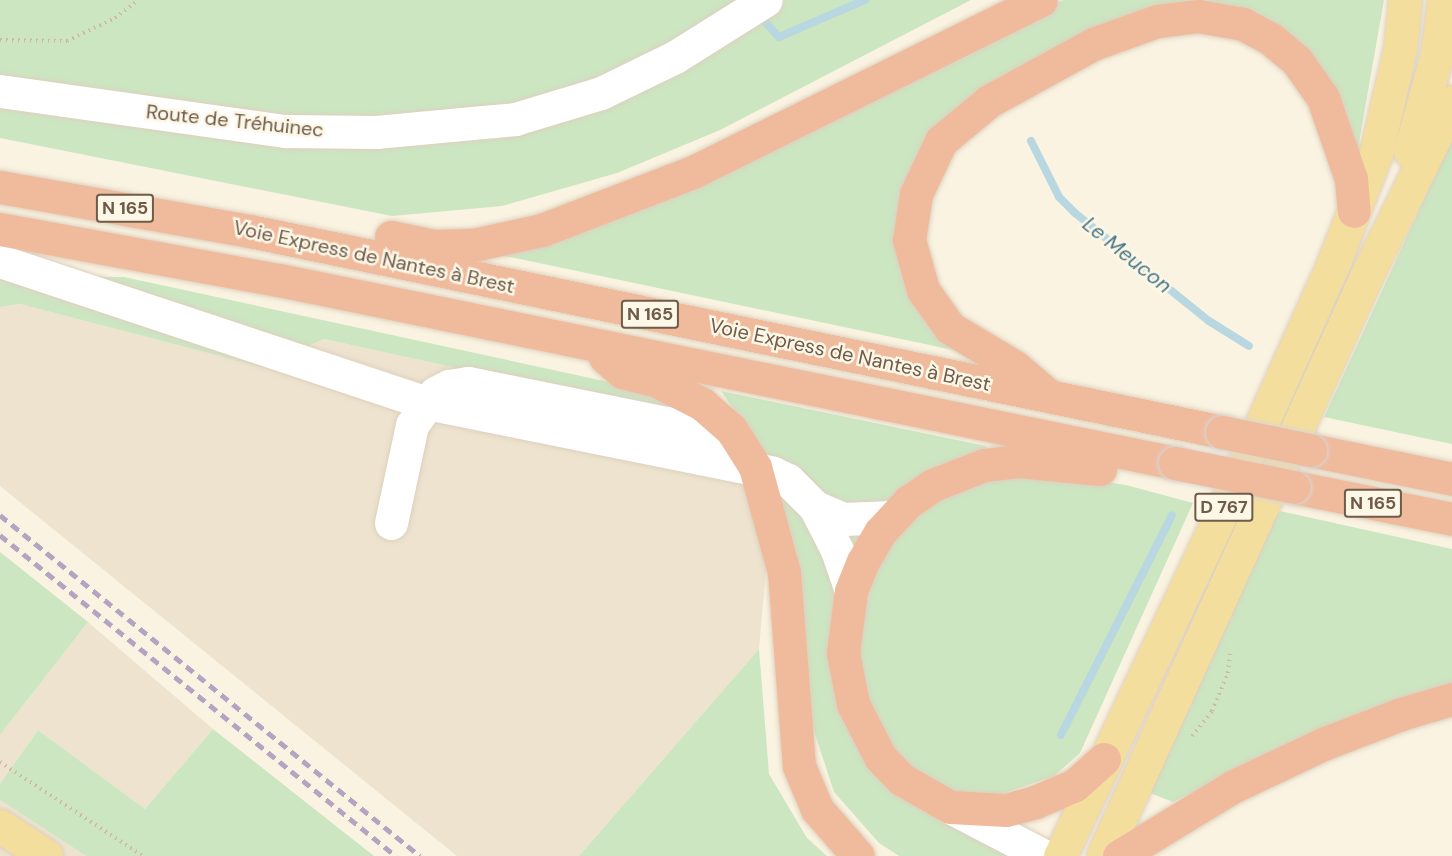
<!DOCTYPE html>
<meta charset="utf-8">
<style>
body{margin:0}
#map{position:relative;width:1452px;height:856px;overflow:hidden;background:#faf3e1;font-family:"DM Sans",sans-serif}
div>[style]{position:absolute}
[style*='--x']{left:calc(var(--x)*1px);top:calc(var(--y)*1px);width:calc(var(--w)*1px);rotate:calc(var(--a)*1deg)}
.residential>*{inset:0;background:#eee3cf}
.green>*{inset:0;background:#cce6c2}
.stream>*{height:8px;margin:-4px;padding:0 4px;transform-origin:4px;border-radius:4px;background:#b8d7e1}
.path>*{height:4px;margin-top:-2px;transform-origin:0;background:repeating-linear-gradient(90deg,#d1b89f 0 1.5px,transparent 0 6px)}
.roads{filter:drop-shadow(0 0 2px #ddd0be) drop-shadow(0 0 2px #ddd0be)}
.minor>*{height:33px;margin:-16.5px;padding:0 16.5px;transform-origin:16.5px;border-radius:16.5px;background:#fff}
.major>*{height:33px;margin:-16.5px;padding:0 16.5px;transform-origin:16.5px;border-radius:16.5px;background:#f4de9e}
.highway>*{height:33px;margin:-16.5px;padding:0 16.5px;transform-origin:16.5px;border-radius:16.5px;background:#f0bb9d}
.rail>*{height:4.5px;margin-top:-2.25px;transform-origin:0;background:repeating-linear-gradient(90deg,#b6a2c1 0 9px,transparent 0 15px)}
.bridges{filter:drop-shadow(0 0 2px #dad4d0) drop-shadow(0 0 2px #dad4d0)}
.highway-bridge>*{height:33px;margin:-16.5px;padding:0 16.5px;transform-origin:16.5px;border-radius:16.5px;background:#f0bb9d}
span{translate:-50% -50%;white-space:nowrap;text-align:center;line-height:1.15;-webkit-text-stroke:5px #fdf7e7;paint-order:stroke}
.shield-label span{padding:2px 4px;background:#fdf7e7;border:2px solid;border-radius:4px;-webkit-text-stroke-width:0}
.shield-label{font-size:18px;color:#6f5b4a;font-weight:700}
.street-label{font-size:20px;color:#6f5b4a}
.water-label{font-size:21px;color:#4a7788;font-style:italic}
</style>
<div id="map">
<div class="residential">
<i style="clip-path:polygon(20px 304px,262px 367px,324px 339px,684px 418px,747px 482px,766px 570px,759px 649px,579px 856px,457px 856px,0 486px,0 307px)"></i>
<i style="clip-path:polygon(88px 622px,213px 729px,145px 809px,38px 730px,0 784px,0 735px)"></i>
<i style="clip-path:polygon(0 800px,86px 856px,0 856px)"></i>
</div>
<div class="green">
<i style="clip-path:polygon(0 0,971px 0,720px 130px,617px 173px,502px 206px,392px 216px,0 138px)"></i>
<i style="clip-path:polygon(1063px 0,1384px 0,1357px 154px,1243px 13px,1015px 72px,897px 208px,963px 352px,496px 254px,652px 202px)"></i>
<i style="clip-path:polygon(1452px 138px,1452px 444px,1324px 417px)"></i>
<i style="clip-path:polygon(0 276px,124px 277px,669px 395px,684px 418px,324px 339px,262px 367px,20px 304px,0 307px)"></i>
<i style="clip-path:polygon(721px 391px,986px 446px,996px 480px,1055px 475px,1126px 485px,1193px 503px,1080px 753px,1054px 776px,995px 796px,1011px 856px,899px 856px,879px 843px,834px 792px,811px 722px,797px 553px,775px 484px,749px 432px)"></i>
<i style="clip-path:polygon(1280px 511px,1452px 549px,1452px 687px,1334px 724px,1173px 802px,1145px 791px,1251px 544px)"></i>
<i style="clip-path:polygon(0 552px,88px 622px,0 735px)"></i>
<i style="clip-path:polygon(759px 649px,769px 774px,807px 838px,827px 856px,579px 856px)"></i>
<i style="clip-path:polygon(213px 729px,374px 856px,86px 856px,0 800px,0 784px,38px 730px,145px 809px)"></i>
</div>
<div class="stream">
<i style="--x:758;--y:14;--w:31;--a:48"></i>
<i style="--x:779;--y:37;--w:94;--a:-23.3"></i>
<i style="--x:1031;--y:141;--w:63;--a:63.4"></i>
<i style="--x:1059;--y:197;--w:23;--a:45"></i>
<i style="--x:1075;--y:213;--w:172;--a:38.9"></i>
<i style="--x:1209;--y:321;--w:47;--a:32"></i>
<i style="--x:1061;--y:735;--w:246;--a:-63.2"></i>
</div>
<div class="path">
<i style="--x:0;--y:40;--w:67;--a:0.9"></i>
<i style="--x:67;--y:41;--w:53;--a:-25.6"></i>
<i style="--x:115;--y:18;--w:29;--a:-38"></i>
<i style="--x:1192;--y:736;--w:32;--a:-51"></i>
<i style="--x:1212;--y:711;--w:41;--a:-67.2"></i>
<i style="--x:1228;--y:673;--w:24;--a:-83"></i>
<i style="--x:0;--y:762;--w:171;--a:33.3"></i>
</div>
<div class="roads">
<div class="minor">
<i style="--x:0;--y:91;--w:289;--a:8"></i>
<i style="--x:286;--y:131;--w:90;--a:0.6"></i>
<i style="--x:376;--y:132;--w:140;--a:-5.3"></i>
<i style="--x:515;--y:119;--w:90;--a:-16.8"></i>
<i style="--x:601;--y:93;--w:82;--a:-25.9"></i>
<i style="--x:675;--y:57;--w:107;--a:-32.1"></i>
<i style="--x:0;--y:261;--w:450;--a:18.4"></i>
<i style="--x:427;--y:403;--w:353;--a:11.4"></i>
<i style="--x:773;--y:473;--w:17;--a:25"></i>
<i style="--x:788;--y:480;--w:38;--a:45"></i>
<i style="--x:815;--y:507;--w:48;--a:62.9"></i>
<i style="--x:837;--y:550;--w:43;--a:71.1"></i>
<i style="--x:815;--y:507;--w:30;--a:23"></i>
<i style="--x:843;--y:519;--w:49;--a:-2.3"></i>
<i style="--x:391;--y:523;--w:100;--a:-77.9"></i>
<i style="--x:412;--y:425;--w:39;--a:-54"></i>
<i style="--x:435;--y:393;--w:16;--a:-27"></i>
<i style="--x:449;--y:386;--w:19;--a:-9"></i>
<i style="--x:468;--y:383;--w:203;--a:11.4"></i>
<i style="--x:667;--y:423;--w:25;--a:18"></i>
<i style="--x:691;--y:431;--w:37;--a:35"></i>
<i style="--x:950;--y:807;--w:106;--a:27.5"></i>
</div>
<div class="major">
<i style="--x:1410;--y:151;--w:100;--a:-74.3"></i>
<i style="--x:1437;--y:55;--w:55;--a:-82.7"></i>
<i style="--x:0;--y:826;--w:55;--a:33.1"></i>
<i style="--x:1060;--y:856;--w:385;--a:-64.8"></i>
<i style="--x:1224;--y:508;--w:269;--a:-65.9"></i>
<i style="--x:1334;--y:262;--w:117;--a:-68.9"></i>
<i style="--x:1376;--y:153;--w:107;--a:-77"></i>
<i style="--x:1400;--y:49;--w:49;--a:-84.2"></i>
<i style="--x:1103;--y:856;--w:638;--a:-65.56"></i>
<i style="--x:1367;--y:275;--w:193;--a:-63.8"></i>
</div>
<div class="highway">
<i style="--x:0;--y:187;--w:254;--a:10"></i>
<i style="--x:250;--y:231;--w:993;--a:11.68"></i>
<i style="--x:0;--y:229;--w:284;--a:10.4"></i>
<i style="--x:279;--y:280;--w:914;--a:11.54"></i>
<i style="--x:391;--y:237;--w:45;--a:11.6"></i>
<i style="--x:435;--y:246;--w:38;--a:-2"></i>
<i style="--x:473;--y:245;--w:71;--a:-12.3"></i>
<i style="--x:542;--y:230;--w:162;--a:-21"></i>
<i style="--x:693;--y:172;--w:388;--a:-26.3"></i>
<i style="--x:605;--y:357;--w:23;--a:41"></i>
<i style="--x:622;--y:372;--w:36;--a:14"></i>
<i style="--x:657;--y:381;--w:51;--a:27.1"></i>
<i style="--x:702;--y:404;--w:38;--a:41"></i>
<i style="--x:731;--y:429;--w:45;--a:57.7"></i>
<i style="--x:755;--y:467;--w:109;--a:74.6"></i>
<i style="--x:784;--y:572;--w:195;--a:85.6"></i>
<i style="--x:799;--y:766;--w:47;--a:67.3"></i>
<i style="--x:817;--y:809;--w:62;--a:48.9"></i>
<i style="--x:1048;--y:395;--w:43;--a:-139.7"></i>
<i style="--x:1015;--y:367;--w:76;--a:-149"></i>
<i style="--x:950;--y:328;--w:47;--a:-125.4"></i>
<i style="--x:923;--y:290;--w:52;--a:-105.6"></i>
<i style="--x:909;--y:240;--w:47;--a:-81.3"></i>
<i style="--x:916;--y:194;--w:59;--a:-64.7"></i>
<i style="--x:941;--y:141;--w:62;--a:-39.8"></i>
<i style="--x:989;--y:101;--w:119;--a:-28.7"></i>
<i style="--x:1093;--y:44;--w:68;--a:-19.8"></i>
<i style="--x:1157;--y:21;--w:41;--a:-7"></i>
<i style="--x:1198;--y:16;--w:46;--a:10.1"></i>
<i style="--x:1243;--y:24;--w:32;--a:28"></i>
<i style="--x:1271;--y:39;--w:34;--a:40"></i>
<i style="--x:1297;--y:61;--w:45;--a:54.9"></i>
<i style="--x:1323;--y:98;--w:86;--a:70.9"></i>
<i style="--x:1351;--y:179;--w:32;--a:85"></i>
<i style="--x:1310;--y:450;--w:145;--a:11.5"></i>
<i style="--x:1100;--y:469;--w:82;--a:-174.4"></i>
<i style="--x:1018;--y:461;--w:34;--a:173"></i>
<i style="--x:984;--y:465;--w:55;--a:158.6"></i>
<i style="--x:933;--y:485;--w:29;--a:146"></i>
<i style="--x:909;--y:501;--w:42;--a:133.1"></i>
<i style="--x:880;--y:532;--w:34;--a:120"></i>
<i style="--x:863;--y:561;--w:32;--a:112"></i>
<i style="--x:851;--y:591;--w:63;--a:97.4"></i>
<i style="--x:843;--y:653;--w:52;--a:78.9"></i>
<i style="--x:853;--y:704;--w:59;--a:63"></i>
<i style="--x:880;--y:757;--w:30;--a:46"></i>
<i style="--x:901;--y:779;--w:56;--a:29.7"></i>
<i style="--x:950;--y:807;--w:56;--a:3.1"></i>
<i style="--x:1006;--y:810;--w:30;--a:-15"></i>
<i style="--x:1035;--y:802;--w:43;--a:-23"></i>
<i style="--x:1075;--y:785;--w:39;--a:-42"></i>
<i style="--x:1294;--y:487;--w:161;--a:11.4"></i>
<i style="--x:1119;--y:856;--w:132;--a:-31.4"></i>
<i style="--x:1232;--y:787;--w:101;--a:-25.3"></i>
<i style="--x:1323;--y:744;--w:84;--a:-21"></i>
<i style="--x:1401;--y:714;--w:53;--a:-16.4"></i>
</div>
</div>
<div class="rail">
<i style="--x:0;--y:515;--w:541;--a:39.07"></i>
<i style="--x:0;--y:535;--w:510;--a:39.03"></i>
</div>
<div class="bridges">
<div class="highway-bridge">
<i style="--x:1222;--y:432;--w:90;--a:11.6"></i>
<i style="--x:1175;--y:463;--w:121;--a:11.4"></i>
</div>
</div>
<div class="shield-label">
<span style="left:125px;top:208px">N 165</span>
<span style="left:650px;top:314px">N 165</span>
<span style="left:1373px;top:503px">N 165</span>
<span style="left:1224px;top:507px">D 767</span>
</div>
<div class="street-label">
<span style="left:235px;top:121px;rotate:6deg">Route de Tréhuinec</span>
<span style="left:374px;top:257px;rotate:12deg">Voie Express de Nantes à Brest</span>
<span style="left:850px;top:355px;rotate:12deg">Voie Express de Nantes à Brest</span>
</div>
<div class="water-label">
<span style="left:1127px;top:255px;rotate:39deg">Le Meucon</span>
</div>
</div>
